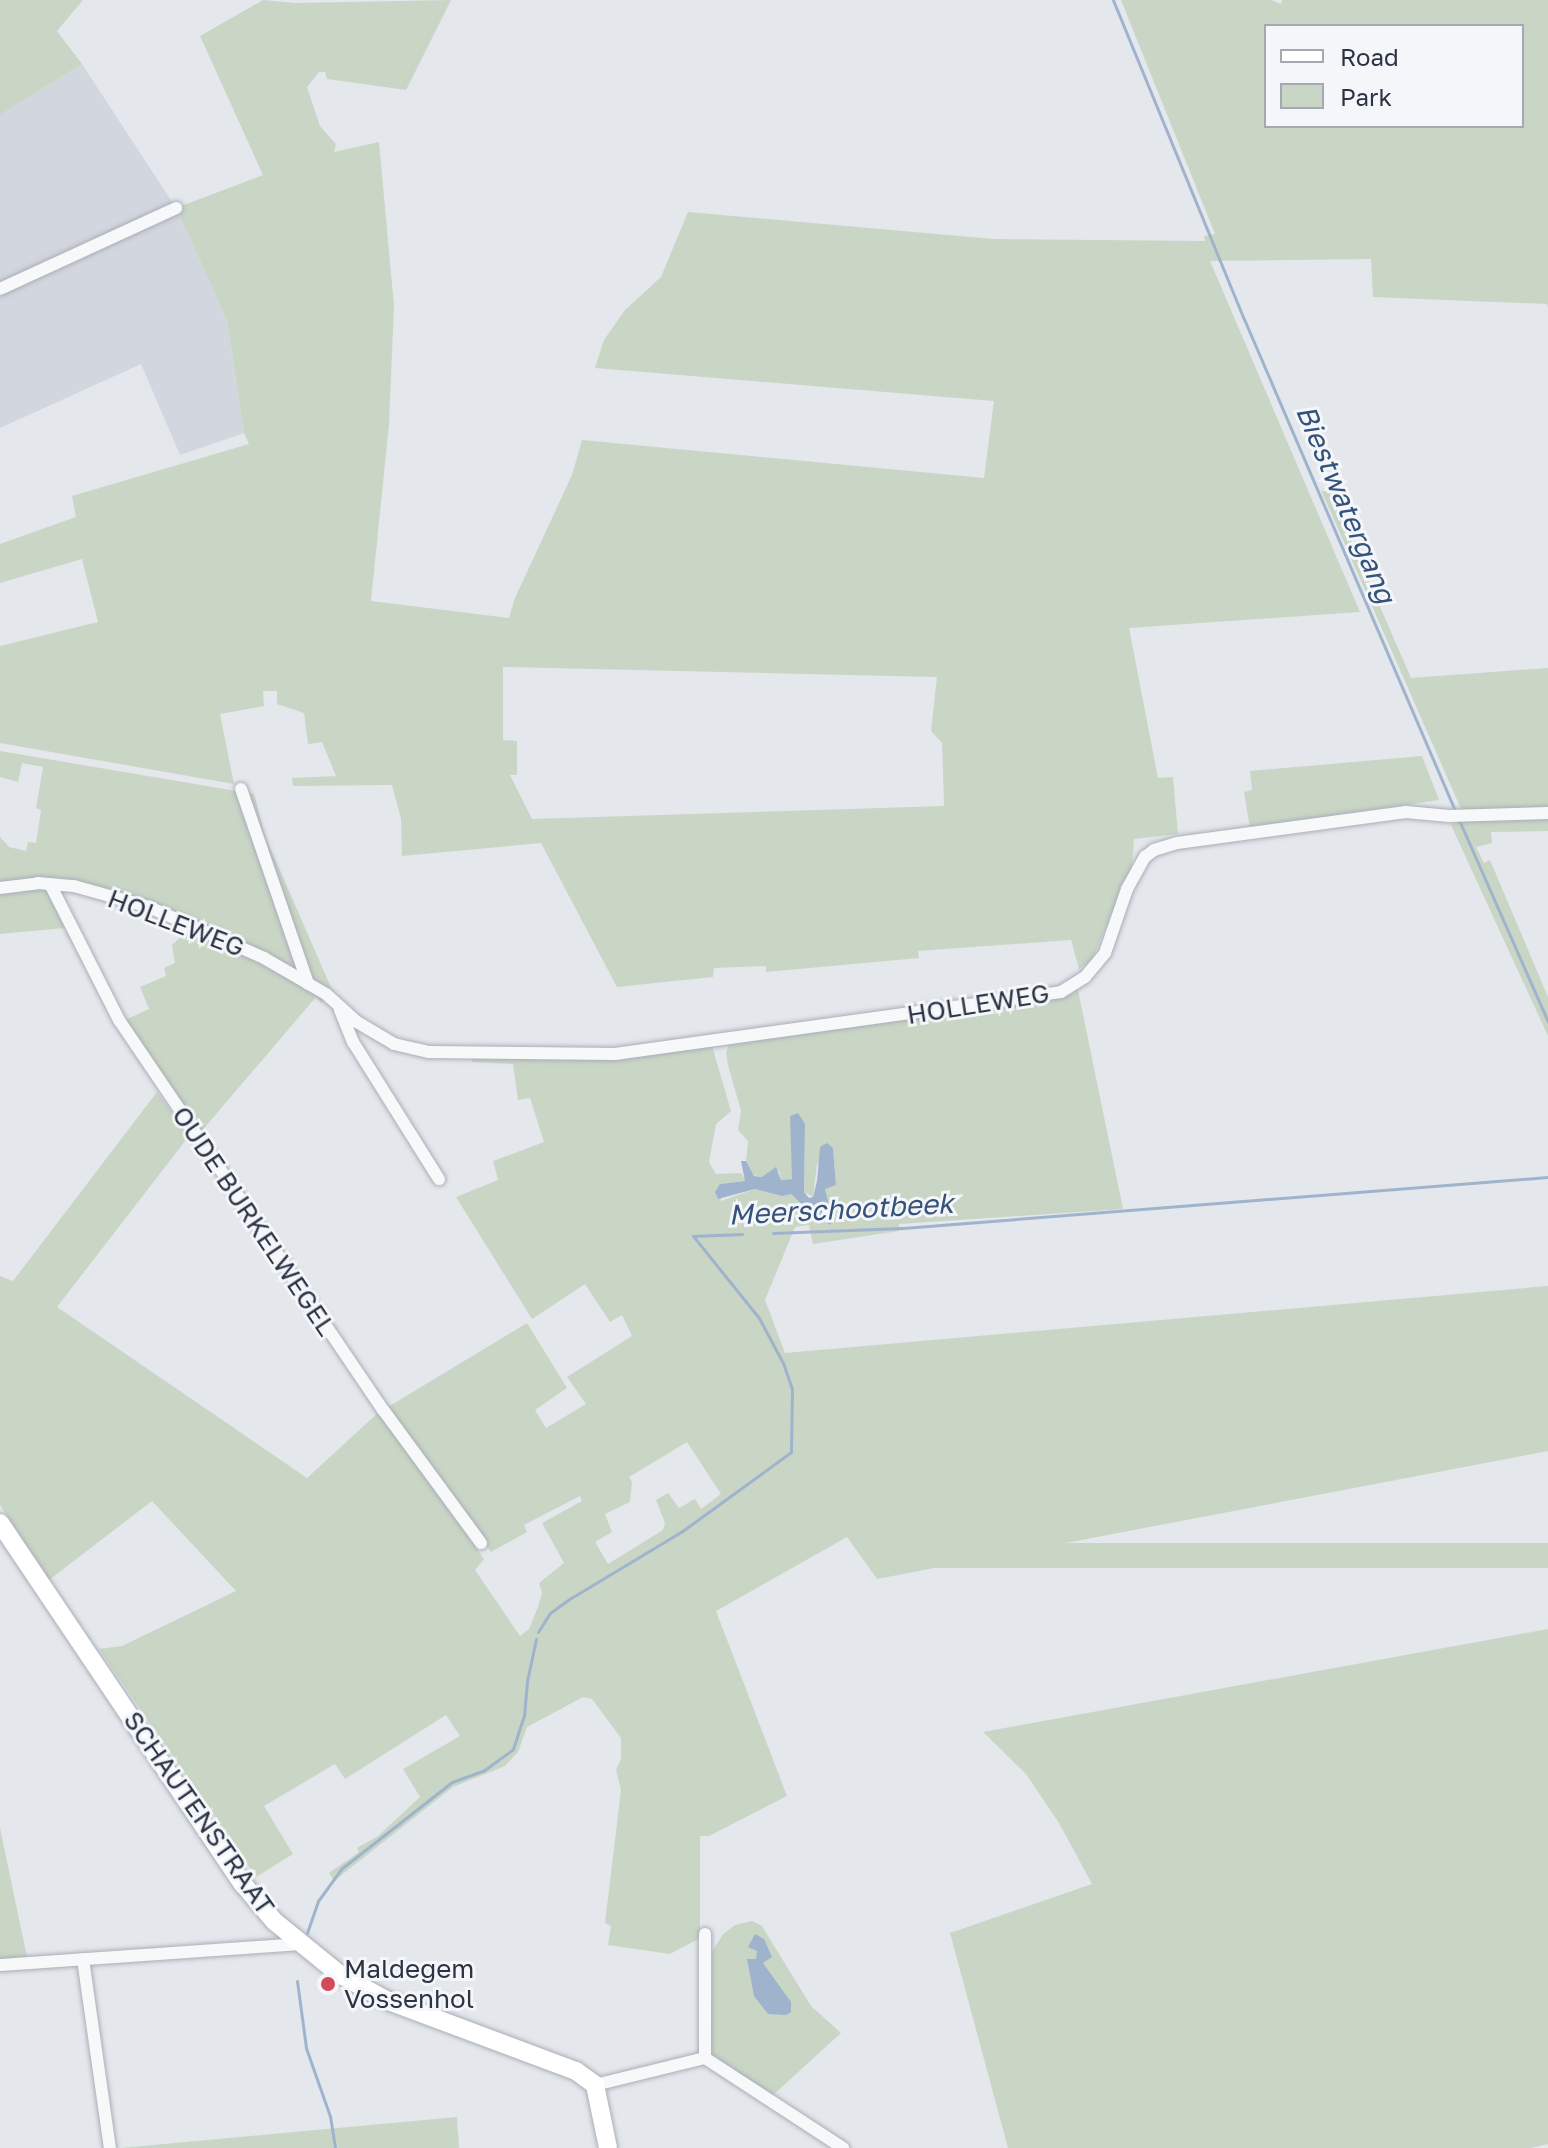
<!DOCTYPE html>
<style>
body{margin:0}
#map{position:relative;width:1548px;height:2148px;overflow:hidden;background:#e4e7ec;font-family:"Golos Text",sans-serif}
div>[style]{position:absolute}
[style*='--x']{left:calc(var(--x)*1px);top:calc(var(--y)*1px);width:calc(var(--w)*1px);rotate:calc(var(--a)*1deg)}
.built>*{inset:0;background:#d2d6de}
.green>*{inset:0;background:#c9d6c5;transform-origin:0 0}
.water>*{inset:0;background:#9fb4cc}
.stream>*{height:3px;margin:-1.5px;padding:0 1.5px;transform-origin:1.5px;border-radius:1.5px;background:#9fb4cc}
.roads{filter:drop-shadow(0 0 2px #a9aeb7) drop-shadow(0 0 2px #a9aeb7)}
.street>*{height:12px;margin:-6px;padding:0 6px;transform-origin:6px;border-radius:6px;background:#f7f8fa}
.secondary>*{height:18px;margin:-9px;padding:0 9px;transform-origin:9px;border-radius:9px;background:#fff}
.dots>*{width:22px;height:22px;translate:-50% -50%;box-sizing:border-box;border:4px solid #f4f6f9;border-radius:50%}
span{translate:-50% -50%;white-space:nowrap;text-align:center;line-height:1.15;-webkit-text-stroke:6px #f4f6f9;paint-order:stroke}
.street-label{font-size:26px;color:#2b3445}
.poi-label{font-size:26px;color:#2b3445}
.left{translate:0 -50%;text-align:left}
.water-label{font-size:28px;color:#34527a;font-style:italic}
.legend{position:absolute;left:1264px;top:24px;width:260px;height:104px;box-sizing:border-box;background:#f4f6f9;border:2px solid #a4a8b1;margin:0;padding:10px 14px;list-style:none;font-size:24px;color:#2b3445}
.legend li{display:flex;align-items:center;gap:16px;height:40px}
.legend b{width:40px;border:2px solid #a4a8b1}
</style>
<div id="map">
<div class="built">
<i style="clip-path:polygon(82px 64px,176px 208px,227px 320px,244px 433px,180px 455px,141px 364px,0 428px,0 115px)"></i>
</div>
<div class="green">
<i style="clip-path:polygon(0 0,83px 0,57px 31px,82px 64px,0 115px)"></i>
<i style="clip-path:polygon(evenodd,263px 0,296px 3px,451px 0,406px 90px,327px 79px,325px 72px,319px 72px,307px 87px,320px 126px,336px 144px,334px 152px,379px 142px,394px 306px,389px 424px,371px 601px,509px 618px,515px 598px,572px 475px,582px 440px,984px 478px,994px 401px,595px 368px,604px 340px,625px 310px,661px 277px,688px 212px,993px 239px,1205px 241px,1204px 236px,1215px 234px,1121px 0,1271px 0,1281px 4px,1282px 0,1548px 0,1548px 308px,1547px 304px,1373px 297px,1371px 259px,1210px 261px,1360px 612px,1129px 628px,1158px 778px,1173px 777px,1178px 834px,1134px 839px,1132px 866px,1092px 960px,1079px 969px,1071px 940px,918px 951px,919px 958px,766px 972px,766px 966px,714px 968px,713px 977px,617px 987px,541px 843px,402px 856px,401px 819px,392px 785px,293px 786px,292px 778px,336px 776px,322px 742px,308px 744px,304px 713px,277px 704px,277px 691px,263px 691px,264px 706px,220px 714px,234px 784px,0 743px,0 646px,98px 622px,82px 559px,0 583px,0 544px,76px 517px,72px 496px,249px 444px,244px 433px,227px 320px,176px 208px,263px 175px,200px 36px,263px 0,1266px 26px,1522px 26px,1522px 126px,1266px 126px,1266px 26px,263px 0,503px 667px,937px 677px,931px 731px,942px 743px,944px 806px,532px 819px,510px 775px,517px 775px,517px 741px,503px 740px,503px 667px)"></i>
<i style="clip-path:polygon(1328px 487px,1411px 678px,1548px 668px,1548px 808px,1462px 811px,1321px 490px)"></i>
<i style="clip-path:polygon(0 751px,254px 794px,265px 836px,333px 992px,321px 1003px,316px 997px,200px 1133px,125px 1020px,149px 1009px,140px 987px,166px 976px,164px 968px,175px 963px,172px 945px,194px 924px,44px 880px,65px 928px,0 934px,0 837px,9px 847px,26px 851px,28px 842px,36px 843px,41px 810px,36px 808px,43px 767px,22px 763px,18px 782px,0 777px)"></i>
<i style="clip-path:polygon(1422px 756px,1439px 800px,1250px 828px,1244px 792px,1252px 790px,1250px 771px)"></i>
<i style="clip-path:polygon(1548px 818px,1548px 831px,1491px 832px,1492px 843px,1476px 847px,1484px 863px,1490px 860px,1548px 997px,1548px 1036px,1451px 825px,1463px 821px)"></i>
<i style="clip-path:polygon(evenodd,1078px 990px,1123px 1209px,899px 1224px,899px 1231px,813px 1244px,809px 1225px,795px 1227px,765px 1300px,785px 1353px,1548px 1286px,1548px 1451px,877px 1579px,847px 1537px,716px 1611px,787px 1796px,709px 1836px,700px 1836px,700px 1938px,670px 1954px,608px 1945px,611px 1926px,605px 1923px,621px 1790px,616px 1770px,621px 1759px,621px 1738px,592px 1699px,583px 1697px,527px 1727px,518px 1752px,505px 1766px,453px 1787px,334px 1881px,329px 1873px,359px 1852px,357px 1848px,378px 1836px,420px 1797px,403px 1769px,460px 1736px,446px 1715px,345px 1779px,335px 1764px,264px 1806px,293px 1854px,256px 1877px,99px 1649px,122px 1646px,236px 1591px,152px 1501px,49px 1580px,0 1505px,0 1276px,13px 1281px,157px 1092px,189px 1136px,57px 1307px,307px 1478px,380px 1411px,484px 1559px,475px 1570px,520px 1636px,529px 1629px,538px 1607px,542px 1593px,539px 1583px,564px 1563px,542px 1523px,582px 1501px,580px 1496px,524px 1525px,527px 1532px,491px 1552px,388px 1407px,527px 1323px,567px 1388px,535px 1410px,546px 1428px,586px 1404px,567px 1377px,632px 1336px,622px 1315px,610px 1322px,585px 1284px,532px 1319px,456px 1197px,498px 1180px,493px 1161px,544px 1142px,530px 1098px,518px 1100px,513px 1064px,472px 1062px,472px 1056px,594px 1060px,712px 1046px,731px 1111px,716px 1124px,709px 1162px,716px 1174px,741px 1173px,746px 1181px,720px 1184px,721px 1201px,755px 1189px,791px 1194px,815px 1217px,826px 1196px,825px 1189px,836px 1184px,833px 1148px,817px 1164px,813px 1197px,804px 1192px,805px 1135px,792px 1162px,792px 1179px,781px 1180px,779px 1171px,762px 1177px,753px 1175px,746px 1161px,748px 1141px,738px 1130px,741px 1111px,728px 1065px,726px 1053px,729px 1045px,750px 1039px,958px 1013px,1067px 996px,1078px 990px,687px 1442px,721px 1494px,701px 1509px,695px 1499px,679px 1508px,668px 1493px,656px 1500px,665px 1523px,663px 1530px,608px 1564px,595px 1542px,612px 1532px,605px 1514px,630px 1502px,632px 1482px,629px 1477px,687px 1442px)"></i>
<i style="left:1548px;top:1543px;width:25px;height:646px;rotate:90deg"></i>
<i style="clip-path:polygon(1548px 1629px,1548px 2144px,1531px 2148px,1008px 2148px,950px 1933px,1092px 1884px,1059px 1823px,1026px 1774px,983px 1732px)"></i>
<i style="clip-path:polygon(0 1828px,27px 1957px,19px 1957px,19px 1968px,0 1970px)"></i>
<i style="clip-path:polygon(752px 1921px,762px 1926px,811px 2006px,841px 2033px,773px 2095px,711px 2056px,712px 1952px,723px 1934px,735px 1925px)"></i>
<i style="clip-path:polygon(457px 2117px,459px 2148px,121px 2148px)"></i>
</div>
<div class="water">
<i style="clip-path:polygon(798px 1113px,805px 1124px,804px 1192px,809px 1198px,813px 1197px,817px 1181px,820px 1147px,827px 1143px,833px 1148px,836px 1185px,825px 1189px,833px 1221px,830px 1225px,815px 1217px,791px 1194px,782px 1196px,755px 1189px,718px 1199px,715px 1192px,720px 1184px,745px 1181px,741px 1161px,746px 1161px,754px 1176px,762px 1177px,776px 1167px,781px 1180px,792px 1179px,790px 1116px)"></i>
<i style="clip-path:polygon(755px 1934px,764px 1939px,772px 1957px,763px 1963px,791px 2002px,791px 2012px,786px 2015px,768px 2014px,754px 1996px,747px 1959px,756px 1959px,757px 1951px,748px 1947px)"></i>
</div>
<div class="stream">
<i style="--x:1113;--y:0;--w:345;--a:67.7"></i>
<i style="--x:1244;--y:319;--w:538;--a:66.77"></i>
<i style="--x:1459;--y:820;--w:221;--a:66.2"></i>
<i style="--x:773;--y:1233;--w:130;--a:-2.2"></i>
<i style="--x:903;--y:1228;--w:647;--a:-4.52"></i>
<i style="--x:538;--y:1632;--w:22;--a:-58"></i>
<i style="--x:550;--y:1613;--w:26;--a:-36"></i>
<i style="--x:571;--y:1598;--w:128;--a:-31"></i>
<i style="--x:681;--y:1532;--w:136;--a:-36"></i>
<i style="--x:791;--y:1452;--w:63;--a:-89.1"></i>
<i style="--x:792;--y:1389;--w:28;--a:-109"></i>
<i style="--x:783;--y:1363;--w:51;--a:-118.1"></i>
<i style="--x:759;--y:1318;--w:105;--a:-128.8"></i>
<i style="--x:693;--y:1236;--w:49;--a:-2.3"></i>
<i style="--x:307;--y:1933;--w:34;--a:-71"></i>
<i style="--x:318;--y:1901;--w:39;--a:-54"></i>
<i style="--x:341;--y:1869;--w:141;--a:-38.1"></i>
<i style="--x:452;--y:1782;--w:33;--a:-20"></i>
<i style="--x:483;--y:1771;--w:37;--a:-36"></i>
<i style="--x:513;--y:1749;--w:35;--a:-72"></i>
<i style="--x:524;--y:1716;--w:35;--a:-85"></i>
<i style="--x:527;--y:1681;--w:43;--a:-77.9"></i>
<i style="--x:297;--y:1981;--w:68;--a:82.3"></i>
<i style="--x:306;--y:2048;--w:72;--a:70.6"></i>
<i style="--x:330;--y:2116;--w:32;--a:81"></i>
</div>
<div class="roads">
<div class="street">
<i style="--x:0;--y:289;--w:194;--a:-24.7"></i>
<i style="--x:241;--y:789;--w:206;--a:71"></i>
<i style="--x:50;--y:884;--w:153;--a:63.1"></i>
<i style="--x:119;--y:1020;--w:472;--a:55.9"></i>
<i style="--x:384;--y:1411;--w:164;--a:53.7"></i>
<i style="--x:0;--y:888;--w:38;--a:-7"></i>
<i style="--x:38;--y:883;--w:36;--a:5"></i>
<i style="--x:74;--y:886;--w:78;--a:15.6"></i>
<i style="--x:149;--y:907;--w:126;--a:23.9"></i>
<i style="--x:264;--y:958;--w:72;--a:30.1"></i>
<i style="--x:326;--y:994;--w:42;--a:42.1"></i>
<i style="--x:357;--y:1022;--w:43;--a:30.7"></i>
<i style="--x:394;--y:1044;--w:36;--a:13"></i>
<i style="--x:429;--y:1052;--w:186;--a:0.6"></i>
<i style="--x:615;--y:1054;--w:450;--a:-7.9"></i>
<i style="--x:1061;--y:992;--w:28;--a:-32"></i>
<i style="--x:1085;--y:977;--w:31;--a:-50"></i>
<i style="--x:1105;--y:953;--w:68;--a:-71"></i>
<i style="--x:1127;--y:889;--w:37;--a:-61"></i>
<i style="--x:1145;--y:857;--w:11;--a:-38"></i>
<i style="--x:1154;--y:850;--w:24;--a:-17"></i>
<i style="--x:1177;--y:843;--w:231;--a:-7.7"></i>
<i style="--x:1406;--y:812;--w:43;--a:5.3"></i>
<i style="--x:1449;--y:816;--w:99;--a:-1.7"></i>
<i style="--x:340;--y:1010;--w:35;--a:68"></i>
<i style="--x:353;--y:1042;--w:162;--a:57.9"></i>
<i style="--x:83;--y:1959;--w:191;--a:81.9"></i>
<i style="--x:0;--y:1965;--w:299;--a:-4"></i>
<i style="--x:705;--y:2058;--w:124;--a:-90"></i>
<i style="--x:595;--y:2085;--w:113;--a:-13.8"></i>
<i style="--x:705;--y:2058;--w:165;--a:33.1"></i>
</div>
<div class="secondary">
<i style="--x:0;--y:1523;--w:435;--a:56.1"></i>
<i style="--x:243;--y:1884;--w:48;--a:50"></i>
<i style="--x:274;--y:1921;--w:84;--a:39.2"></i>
<i style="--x:339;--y:1974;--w:54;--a:29"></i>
<i style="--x:386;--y:2000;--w:203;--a:20.5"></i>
<i style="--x:576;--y:2071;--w:24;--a:36"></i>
<i style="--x:595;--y:2085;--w:64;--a:78.3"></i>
</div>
</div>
<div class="dots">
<i style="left:328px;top:1984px;background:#d1495b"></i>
</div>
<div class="street-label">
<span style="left:176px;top:923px;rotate:21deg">HOLLEWEG</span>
<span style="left:978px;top:1004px;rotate:-9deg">HOLLEWEG</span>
<span style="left:254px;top:1221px;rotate:56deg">OUDE BURKELWEGEL</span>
<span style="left:199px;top:1813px;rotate:55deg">SCHAUTENSTRAAT</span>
</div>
<div class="poi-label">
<span class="left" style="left:344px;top:1984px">Maldegem<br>Vossenhol</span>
</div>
<div class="water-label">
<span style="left:1346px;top:504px;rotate:67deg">Biestwatergang</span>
<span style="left:841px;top:1209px;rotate:-3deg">Meerschootbeek</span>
</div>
<ul class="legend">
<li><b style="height:10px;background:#fff"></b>Road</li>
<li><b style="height:22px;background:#c9d6c5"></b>Park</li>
</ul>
</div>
